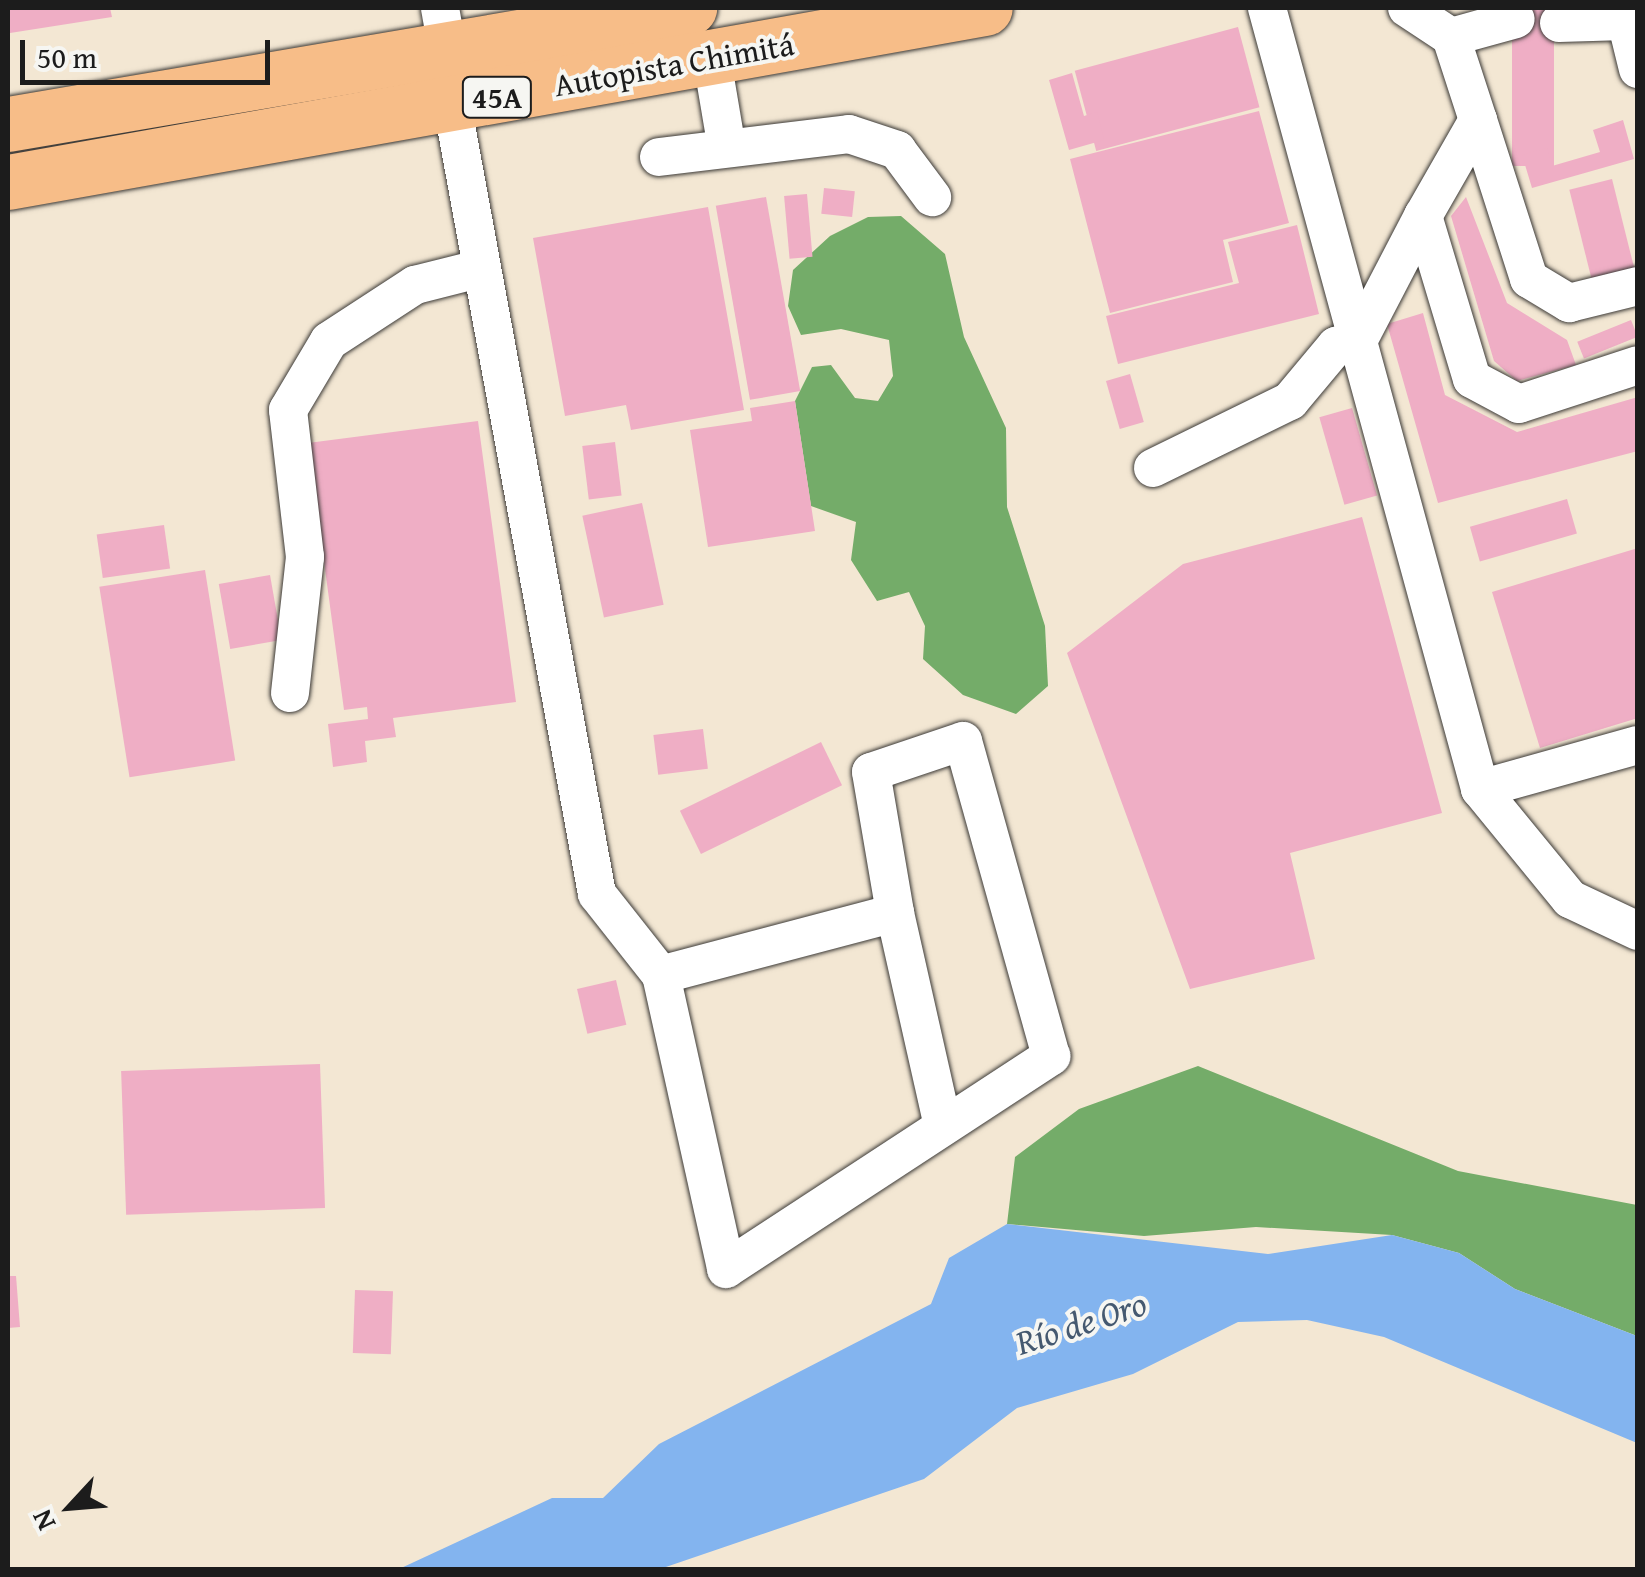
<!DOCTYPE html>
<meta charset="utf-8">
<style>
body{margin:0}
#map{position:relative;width:1645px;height:1577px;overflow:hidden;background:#f3e7d3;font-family:"Gentium Book Plus",serif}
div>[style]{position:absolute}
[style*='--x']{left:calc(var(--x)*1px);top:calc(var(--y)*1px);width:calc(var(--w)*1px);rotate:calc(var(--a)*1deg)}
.forest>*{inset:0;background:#74ac69}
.water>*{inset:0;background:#83b4ef}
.building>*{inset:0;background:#efaec5;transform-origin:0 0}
.roads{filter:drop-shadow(0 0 2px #3c3a37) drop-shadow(0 0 2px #3c3a37)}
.minor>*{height:38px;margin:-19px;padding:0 19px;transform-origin:19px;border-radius:19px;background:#fff}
.highway>*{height:55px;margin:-27.5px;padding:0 27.5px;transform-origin:27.5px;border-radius:27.5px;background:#f7bd88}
span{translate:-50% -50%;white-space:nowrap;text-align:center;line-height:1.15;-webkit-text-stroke:8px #f6f6f2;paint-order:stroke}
.shield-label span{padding:2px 8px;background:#f6f6f2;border:2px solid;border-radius:8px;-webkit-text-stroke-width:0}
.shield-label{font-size:30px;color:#1c1c1c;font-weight:700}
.street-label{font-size:32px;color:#1c1c1c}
.water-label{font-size:35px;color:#455970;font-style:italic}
.frame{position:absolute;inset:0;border:10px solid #1c1c1c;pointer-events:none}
.north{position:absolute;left:20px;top:1457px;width:100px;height:100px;-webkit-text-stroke:8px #f6f6f2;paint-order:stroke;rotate:244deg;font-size:28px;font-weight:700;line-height:40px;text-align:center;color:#1c1c1c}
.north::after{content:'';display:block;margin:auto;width:35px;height:45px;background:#1c1c1c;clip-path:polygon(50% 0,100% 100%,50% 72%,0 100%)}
.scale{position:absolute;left:20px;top:40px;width:250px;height:45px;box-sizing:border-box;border:5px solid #1c1c1c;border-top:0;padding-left:12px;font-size:30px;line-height:35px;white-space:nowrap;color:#1c1c1c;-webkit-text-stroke:8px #f6f6f2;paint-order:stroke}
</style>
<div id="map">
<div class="forest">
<i style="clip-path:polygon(901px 216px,945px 254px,964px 337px,1006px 428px,1007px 507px,1045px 626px,1048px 686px,1016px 714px,963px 695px,923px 659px,925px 626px,909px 592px,877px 601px,851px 560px,856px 522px,811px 506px,795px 401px,812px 367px,831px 365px,855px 398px,878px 401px,893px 376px,889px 340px,841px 329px,801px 335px,788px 306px,793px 270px,830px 236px,868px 217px)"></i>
<i style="clip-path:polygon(1198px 1066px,1458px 1171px,1637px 1205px,1637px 1336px,1515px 1289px,1459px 1253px,1392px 1235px,1256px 1227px,1144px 1236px,1007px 1224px,1015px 1157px,1079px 1109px)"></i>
</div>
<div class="water">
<i style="clip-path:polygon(1007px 1224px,1268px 1254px,1392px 1235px,1459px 1253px,1515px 1289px,1637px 1336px,1637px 1443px,1384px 1337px,1307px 1320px,1238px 1322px,1133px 1374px,1017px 1408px,924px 1479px,660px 1569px,399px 1569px,552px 1498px,603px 1498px,659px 1444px,931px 1304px,949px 1258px)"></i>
</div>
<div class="building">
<i style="clip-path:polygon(8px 8px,110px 8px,112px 17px,10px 33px)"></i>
<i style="left:1512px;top:8px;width:42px;height:158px"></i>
<i style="left:1238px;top:27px;width:83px;height:169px;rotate:75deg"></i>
<i style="clip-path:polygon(1072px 73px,1084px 116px,1097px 112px,1104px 140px,1069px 150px,1049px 80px)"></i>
<i style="clip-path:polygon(1259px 111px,1289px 223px,1223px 240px,1233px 282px,1110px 313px,1070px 159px)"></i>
<i style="clip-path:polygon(1623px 120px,1634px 159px,1532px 188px,1522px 155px,1547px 148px,1552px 166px,1600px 152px,1593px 130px)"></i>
<i style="left:1612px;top:179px;width:92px;height:44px;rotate:76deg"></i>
<i style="left:824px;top:188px;width:31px;height:26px;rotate:6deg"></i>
<i style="left:807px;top:194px;width:63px;height:23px;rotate:85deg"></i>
<i style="left:766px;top:197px;width:197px;height:51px;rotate:80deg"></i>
<i style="clip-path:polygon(1466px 197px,1507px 303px,1567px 340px,1576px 365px,1517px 381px,1494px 361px,1451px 216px)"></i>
<i style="clip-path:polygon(708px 207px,744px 410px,631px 430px,626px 405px,565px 416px,533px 238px)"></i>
<i style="clip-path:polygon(1297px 225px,1319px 314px,1118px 364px,1106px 316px,1239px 283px,1228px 242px)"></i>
<i style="clip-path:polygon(1423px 313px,1445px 395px,1517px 432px,1638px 397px,1638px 451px,1438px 503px,1387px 324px)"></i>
<i style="left:1631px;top:320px;width:18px;height:58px;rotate:68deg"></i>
<i style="left:1130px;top:374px;width:50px;height:25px;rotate:74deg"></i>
<i style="clip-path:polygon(795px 401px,815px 531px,708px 547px,690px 430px,752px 421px,750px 408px)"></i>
<i style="left:1352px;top:408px;width:91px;height:34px;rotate:74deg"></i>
<i style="clip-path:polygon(478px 421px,516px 702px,393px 718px,396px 737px,365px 741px,367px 762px,333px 767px,328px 724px,368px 719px,367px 707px,344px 710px,308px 443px)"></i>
<i style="left:615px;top:442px;width:54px;height:33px;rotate:83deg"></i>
<i style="left:1567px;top:499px;width:36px;height:101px;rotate:74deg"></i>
<i style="left:642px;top:503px;width:104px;height:61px;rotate:78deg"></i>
<i style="clip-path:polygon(1362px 517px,1442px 813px,1290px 853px,1315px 959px,1190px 989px,1067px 653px,1183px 564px)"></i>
<i style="left:164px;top:525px;width:44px;height:68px;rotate:82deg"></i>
<i style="clip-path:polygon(1638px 548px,1638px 718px,1540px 748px,1492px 592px)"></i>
<i style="left:205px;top:570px;width:193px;height:107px;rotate:81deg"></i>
<i style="left:270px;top:575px;width:66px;height:52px;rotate:80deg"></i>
<i style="left:703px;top:729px;width:40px;height:50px;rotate:83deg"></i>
<i style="left:821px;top:742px;width:48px;height:157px;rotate:64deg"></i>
<i style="left:616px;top:980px;width:46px;height:40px;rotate:77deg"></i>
<i style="left:320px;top:1064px;width:144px;height:199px;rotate:88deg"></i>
<i style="clip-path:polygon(8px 1276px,16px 1276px,20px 1327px,8px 1328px)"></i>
<i style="left:355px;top:1290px;width:38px;height:63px;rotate:2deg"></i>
</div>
<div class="roads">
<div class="minor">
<i style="--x:440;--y:8;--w:46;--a:79.9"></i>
<i style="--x:1267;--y:8;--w:810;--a:74.74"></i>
<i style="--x:1480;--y:789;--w:142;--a:50.7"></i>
<i style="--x:1570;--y:899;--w:75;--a:25.2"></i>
<i style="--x:1407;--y:8;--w:53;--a:33.4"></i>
<i style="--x:1451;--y:37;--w:87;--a:72"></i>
<i style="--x:1478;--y:120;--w:111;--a:119.8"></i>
<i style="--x:1423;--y:216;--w:170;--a:73.3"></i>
<i style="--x:1472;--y:379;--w:53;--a:28"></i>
<i style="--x:1519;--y:404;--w:125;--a:-18.1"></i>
<i style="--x:1623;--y:8;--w:63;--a:76.2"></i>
<i style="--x:1559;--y:23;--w:66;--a:-1.7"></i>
<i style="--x:1451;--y:37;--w:67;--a:-15.5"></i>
<i style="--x:712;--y:60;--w:84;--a:80.4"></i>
<i style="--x:452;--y:104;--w:803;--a:79.6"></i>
<i style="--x:597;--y:894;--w:103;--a:51.7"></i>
<i style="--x:661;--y:975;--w:301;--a:77.5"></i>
<i style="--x:726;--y:1269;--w:389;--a:-33.2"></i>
<i style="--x:1051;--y:1056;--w:327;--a:-105.6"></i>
<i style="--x:963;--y:741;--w:97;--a:161.4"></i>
<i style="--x:871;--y:772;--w:143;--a:80.3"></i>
<i style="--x:895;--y:913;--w:242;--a:165.2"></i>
<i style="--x:1478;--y:120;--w:167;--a:72.2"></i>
<i style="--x:1529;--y:279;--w:47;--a:31"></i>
<i style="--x:1569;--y:303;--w:71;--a:-13.8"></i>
<i style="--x:659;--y:157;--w:191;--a:-6.9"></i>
<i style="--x:849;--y:134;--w:51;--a:18.4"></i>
<i style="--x:897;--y:150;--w:59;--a:53.3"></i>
<i style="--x:1153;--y:468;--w:153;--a:-26.1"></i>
<i style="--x:1290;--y:401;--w:72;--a:-50.1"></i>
<i style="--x:1336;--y:346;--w:24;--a:-17"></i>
<i style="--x:1359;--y:339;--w:139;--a:-62.5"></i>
<i style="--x:290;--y:693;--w:137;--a:-83.7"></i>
<i style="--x:305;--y:557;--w:148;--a:-96.6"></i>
<i style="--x:288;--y:410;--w:80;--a:-59.3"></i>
<i style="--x:329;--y:341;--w:103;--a:-33.1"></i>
<i style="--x:415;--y:285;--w:69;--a:-14.2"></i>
<i style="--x:1480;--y:789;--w:164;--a:-15.6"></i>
<i style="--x:895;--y:913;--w:218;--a:77.3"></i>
</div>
<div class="highway">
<i style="--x:8;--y:124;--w:691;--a:-9.67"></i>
<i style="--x:8;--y:182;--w:992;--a:-10.1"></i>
</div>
</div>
<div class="shield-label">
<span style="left:497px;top:97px">45A</span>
</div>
<div class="street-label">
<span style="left:674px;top:65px;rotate:-10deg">Autopista Chimitá</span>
</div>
<div class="water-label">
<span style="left:1081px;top:1323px;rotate:-18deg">Río de Oro</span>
</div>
<div class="frame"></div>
<div class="north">N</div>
<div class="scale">50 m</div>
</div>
